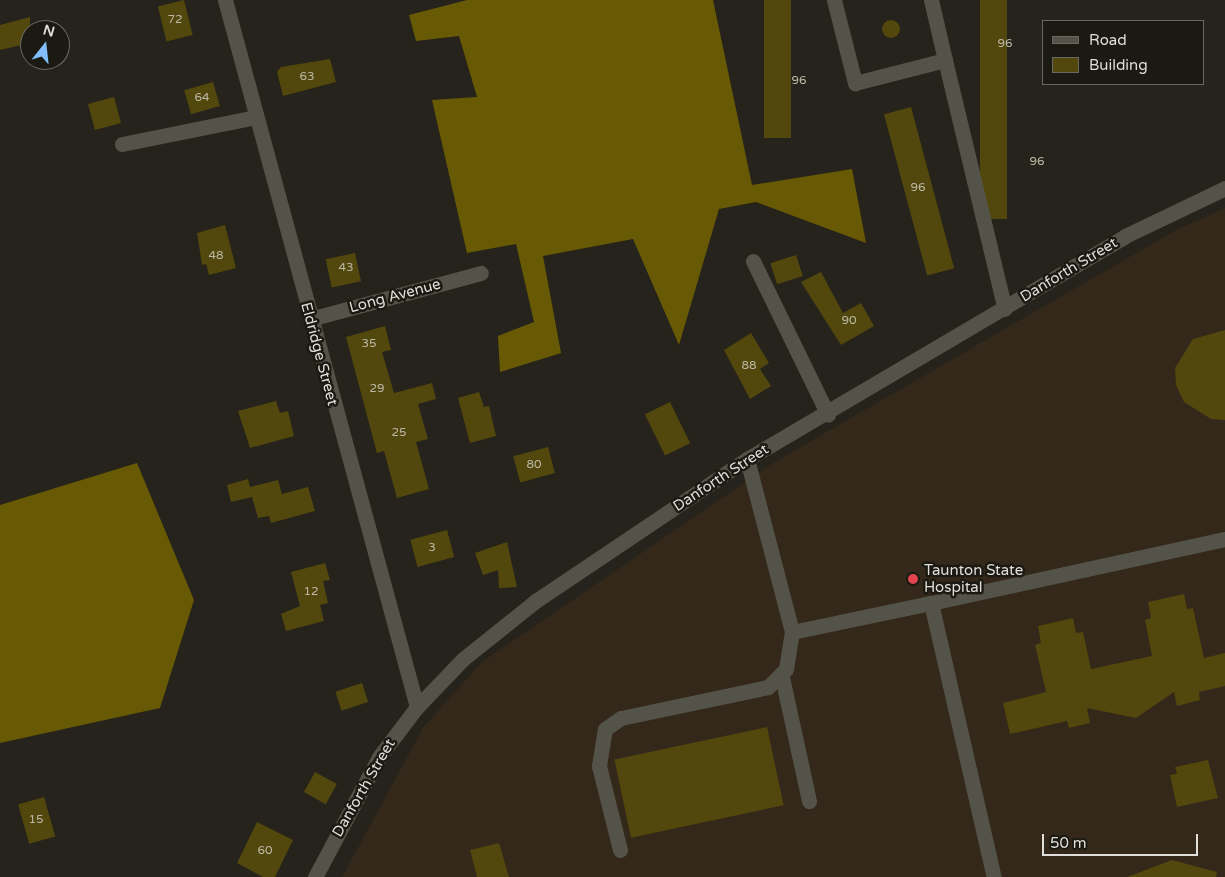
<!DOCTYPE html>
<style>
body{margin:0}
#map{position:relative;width:1225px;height:877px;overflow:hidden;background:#25231b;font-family:"Varela Round",sans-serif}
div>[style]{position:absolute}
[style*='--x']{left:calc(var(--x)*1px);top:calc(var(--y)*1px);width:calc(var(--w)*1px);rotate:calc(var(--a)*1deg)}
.medical>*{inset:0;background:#332819}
.forest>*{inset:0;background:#685a04}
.building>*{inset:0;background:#52470c;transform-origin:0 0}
.round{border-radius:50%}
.minor>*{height:15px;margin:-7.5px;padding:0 7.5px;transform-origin:7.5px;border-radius:7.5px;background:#54534a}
.dots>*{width:14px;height:14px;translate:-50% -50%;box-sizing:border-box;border:2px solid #1b1a12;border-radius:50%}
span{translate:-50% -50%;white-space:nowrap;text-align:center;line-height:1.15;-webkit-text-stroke:5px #1b1a12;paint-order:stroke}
.number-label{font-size:12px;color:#bcb8a6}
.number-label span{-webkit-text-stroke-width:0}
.street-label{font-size:15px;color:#dfded9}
.poi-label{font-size:15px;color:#dfded9}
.left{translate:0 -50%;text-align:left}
.legend{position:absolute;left:1042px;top:20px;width:162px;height:65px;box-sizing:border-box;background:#1b1a12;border:1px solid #696862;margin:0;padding:6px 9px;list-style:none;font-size:15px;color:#dfded9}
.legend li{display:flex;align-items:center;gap:10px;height:25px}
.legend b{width:25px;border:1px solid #696862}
.north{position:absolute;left:20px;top:20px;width:50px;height:50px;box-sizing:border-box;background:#1b1a12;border:1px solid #696862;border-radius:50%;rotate:16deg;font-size:14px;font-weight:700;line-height:20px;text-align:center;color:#dfded9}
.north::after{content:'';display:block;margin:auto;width:18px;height:22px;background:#81bdfa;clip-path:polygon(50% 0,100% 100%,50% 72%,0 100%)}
.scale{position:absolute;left:1042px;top:834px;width:156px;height:22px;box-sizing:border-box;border:2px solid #dfded9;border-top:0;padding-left:6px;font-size:15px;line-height:18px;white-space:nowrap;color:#dfded9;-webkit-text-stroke:4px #1b1a12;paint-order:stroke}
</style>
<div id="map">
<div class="medical">
<i style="clip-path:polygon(1225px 208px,1225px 877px,342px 877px,424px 726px,482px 662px,773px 463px,1176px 230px)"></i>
</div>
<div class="forest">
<i style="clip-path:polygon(467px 0,713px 0,752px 185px,852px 169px,866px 243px,756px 202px,719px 209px,679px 345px,633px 239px,543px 256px,561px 353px,500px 372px,498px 336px,534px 322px,516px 244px,467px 253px,432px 100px,477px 97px,459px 36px,416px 41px,409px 15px)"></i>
<i style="clip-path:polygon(137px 463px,194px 600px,160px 708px,0 743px,0 505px)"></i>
</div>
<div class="building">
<i style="left:184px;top:0;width:36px;height:27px;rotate:76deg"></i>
<i style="left:764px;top:0;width:27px;height:138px"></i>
<i style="left:980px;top:0;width:27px;height:219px"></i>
<i style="clip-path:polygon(30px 17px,30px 43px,0 50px,0 25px)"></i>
<i class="round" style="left:882px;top:20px;width:18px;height:18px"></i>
<i style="clip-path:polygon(330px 59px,336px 82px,283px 96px,277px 72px,281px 67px)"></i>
<i style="left:213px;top:82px;width:25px;height:30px;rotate:74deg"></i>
<i style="left:114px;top:97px;width:27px;height:27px;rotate:75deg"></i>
<i style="left:911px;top:107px;width:167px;height:28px;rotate:75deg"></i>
<i style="clip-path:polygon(225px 225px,236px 268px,209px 275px,206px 264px,202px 265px,197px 233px)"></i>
<i style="left:355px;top:253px;width:29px;height:30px;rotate:78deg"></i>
<i style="left:796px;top:255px;width:22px;height:27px;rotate:72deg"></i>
<i style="clip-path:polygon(821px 272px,843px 313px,861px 303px,874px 326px,841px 345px,801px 282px)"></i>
<i style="clip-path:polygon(385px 326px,391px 350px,382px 352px,394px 393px,432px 383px,436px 399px,418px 404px,428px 439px,416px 442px,429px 489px,397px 498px,384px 451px,377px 453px,346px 337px)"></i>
<i style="clip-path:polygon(1225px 330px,1225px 420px,1211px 419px,1184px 402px,1176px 385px,1175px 368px,1193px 339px)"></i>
<i style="clip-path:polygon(751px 333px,769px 363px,760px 369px,771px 386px,750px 399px,724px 350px)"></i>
<i style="clip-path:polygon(479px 392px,484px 407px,489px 406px,496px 436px,470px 443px,458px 398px)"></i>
<i style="clip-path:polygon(276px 401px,280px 413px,288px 411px,294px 436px,250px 448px,238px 411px)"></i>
<i style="left:670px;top:402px;width:46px;height:28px;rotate:64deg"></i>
<i style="left:548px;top:447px;width:27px;height:36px;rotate:75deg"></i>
<i style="clip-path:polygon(248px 479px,250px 487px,278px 480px,282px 494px,308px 487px,315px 511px,271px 523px,269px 516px,258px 518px,252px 497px,231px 502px,227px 485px)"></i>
<i style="left:447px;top:530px;width:28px;height:38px;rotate:75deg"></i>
<i style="clip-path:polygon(507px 542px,517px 587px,499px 588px,498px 570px,483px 575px,475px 553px)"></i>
<i style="clip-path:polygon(325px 563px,330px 580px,323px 581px,328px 603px,320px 605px,324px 621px,286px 631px,281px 614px,300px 606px,291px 572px)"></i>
<i style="clip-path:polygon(1184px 594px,1187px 609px,1193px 608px,1204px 658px,1225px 653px,1225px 686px,1199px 692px,1200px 700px,1177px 706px,1174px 692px,1136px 718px,1087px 708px,1090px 723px,1069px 728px,1067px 721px,1010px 734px,1003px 703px,1046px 692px,1035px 645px,1041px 643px,1038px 626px,1073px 618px,1076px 633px,1083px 632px,1091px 669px,1152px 656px,1145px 620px,1151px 618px,1148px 602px)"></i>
<i style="left:362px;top:683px;width:20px;height:28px;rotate:72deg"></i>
<i style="left:767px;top:727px;width:80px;height:156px;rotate:78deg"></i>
<i style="clip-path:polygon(1208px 760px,1218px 798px,1177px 807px,1170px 775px,1177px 774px,1175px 767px)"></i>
<i style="left:315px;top:772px;width:25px;height:23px;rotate:29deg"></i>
<i style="left:44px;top:797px;width:41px;height:27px;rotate:74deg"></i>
<i style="clip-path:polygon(257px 822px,293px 840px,275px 877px,263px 877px,237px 863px)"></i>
<i style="clip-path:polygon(499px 843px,509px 877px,477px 877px,470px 850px)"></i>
<i style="clip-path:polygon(1172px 860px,1217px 872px,1216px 877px,1127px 877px)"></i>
</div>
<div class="minor">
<i style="--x:225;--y:0;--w:733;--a:74.81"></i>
<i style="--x:834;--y:0;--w:86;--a:75.8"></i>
<i style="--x:855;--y:83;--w:93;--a:-14.3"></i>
<i style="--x:945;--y:60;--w:62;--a:-103.1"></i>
<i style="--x:945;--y:60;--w:256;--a:76.5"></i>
<i style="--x:122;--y:144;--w:137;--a:-11.4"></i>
<i style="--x:753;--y:261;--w:171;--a:64"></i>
<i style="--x:310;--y:319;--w:177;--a:-15.1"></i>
<i style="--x:747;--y:459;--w:179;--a:75.4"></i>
<i style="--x:792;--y:632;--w:142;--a:-11.8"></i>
<i style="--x:931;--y:603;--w:281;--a:77.1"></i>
<i style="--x:931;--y:603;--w:301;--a:-12.3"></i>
<i style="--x:782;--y:677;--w:127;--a:77.7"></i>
<i style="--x:620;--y:850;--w:87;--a:-104"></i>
<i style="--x:599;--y:766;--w:37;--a:-81"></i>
<i style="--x:605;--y:729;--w:19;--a:-35"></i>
<i style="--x:621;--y:718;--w:150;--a:-11.9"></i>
<i style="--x:768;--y:687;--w:25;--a:-45"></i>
<i style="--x:786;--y:669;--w:37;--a:-81"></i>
<i style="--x:315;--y:877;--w:136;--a:-61.9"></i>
<i style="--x:379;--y:757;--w:63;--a:-52.8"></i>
<i style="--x:417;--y:707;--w:66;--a:-46.2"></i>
<i style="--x:463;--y:659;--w:95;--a:-38.6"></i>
<i style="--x:537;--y:600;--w:253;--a:-33.9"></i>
<i style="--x:747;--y:459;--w:439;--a:-30.5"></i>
<i style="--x:1125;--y:236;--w:111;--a:-25.6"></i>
</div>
<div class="dots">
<i style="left:913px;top:579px;background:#e0444e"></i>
</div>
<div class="number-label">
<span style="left:175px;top:20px">72</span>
<span style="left:1005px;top:44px">96</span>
<span style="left:307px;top:77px">63</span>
<span style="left:799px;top:81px">96</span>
<span style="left:202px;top:98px">64</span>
<span style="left:1037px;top:162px">96</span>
<span style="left:918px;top:188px">96</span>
<span style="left:216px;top:256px">48</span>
<span style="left:346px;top:268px">43</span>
<span style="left:849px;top:321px">90</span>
<span style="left:369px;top:344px">35</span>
<span style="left:749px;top:366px">88</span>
<span style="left:377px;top:389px">29</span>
<span style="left:399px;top:433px">25</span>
<span style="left:534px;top:465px">80</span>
<span style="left:432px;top:548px">3</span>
<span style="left:311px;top:592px">12</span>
<span style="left:36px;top:820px">15</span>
<span style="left:265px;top:851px">60</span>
</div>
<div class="street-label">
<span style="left:1069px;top:270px;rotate:-31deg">Danforth Street</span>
<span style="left:395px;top:296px;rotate:-15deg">Long Avenue</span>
<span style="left:319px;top:354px;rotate:75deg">Eldridge Street</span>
<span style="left:721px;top:478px;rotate:-33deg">Danforth Street</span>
<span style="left:364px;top:788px;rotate:-60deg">Danforth Street</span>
</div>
<div class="poi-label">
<span class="left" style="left:924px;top:579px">Taunton State<br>Hospital</span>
</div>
<ul class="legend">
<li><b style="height:6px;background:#54534a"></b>Road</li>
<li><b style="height:14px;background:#52470c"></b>Building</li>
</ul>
<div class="north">N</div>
<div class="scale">50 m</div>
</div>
